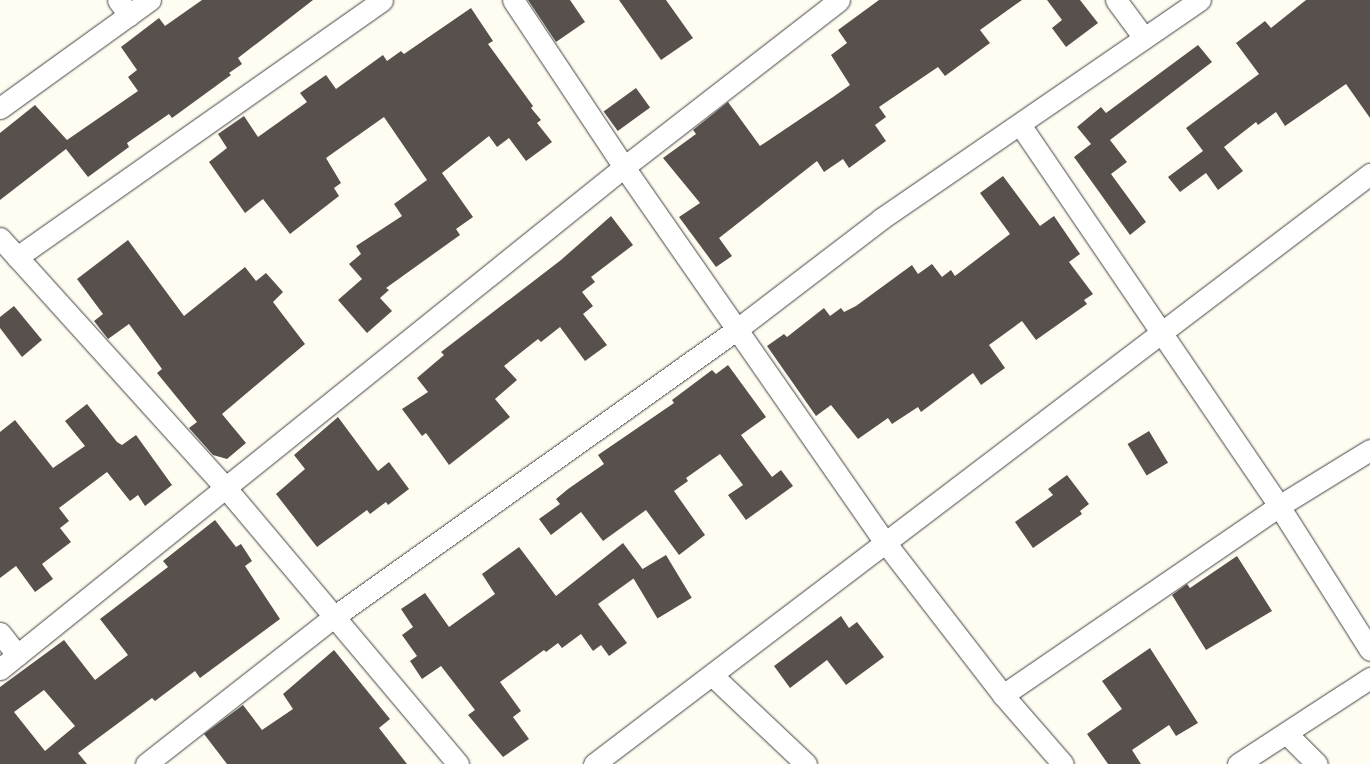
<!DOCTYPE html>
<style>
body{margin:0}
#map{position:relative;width:1370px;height:764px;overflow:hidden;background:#fffcf2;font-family:"PT Serif",serif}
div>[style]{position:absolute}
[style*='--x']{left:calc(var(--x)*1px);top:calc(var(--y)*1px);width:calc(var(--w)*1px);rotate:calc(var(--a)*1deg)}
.building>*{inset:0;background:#58504c;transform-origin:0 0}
.roads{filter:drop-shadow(0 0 1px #424242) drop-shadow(0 0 1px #424242)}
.street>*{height:21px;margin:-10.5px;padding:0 10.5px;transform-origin:10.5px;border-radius:10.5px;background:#fff}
span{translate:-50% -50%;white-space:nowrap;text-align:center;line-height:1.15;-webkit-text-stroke:5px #fff;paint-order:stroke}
</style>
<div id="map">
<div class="building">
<i style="clip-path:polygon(202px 0,313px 0,238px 58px,242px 64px,229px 73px,231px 75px,172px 118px,169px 114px,127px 143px,129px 147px,88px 177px,66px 149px,0 200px,0 133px,35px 105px,67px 140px,138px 91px,128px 77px,137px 70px,121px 47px,159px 18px,165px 26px)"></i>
<i style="clip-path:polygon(528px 0,570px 0,585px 22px,556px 42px)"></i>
<i style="clip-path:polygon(619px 0,666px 0,693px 38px,661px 60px)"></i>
<i style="clip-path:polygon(879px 0,1022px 0,980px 30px,990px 43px,945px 76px,938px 67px,879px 107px,886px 117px,875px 125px,886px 141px,849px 168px,843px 159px,824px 172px,817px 161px,719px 238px,732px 256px,716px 267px,679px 217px,700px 203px,663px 158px,696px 134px,693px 130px,728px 102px,760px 146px,833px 97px,850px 85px,831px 55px,847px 43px,838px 30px)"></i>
<i style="clip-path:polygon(1047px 0,1080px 0,1098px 23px,1066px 47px,1052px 28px,1062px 20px)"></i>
<i style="clip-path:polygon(1306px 0,1370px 0,1370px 118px,1346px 84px,1285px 126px,1276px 112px,1258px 125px,1256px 122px,1224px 147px,1243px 171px,1218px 190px,1206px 173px,1180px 192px,1168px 177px,1203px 151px,1186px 128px,1259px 74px,1236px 43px,1265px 21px,1271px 28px)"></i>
<i style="clip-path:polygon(471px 8px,493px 41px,488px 44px,533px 106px,531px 108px,541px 120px,537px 123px,552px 142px,526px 161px,509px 138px,497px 147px,489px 136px,442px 173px,473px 217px,456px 229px,460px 235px,386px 288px,389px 290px,380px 298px,392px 311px,367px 333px,338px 300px,362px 279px,349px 264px,361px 254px,356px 246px,402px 216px,394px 204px,427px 180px,384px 117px,326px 158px,341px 183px,334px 188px,339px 196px,290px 234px,263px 199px,245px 213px,209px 162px,227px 148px,218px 134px,244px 116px,258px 137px,307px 102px,300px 93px,326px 75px,336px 89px,383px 55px,387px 61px,401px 51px,404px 54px)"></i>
<i style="clip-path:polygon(1198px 45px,1212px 62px,1110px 140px,1127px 162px,1111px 174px,1146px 222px,1130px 235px,1074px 157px,1091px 144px,1077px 127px,1101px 107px,1106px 113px)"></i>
<i style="left:636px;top:88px;width:24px;height:40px;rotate:54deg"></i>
<i style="clip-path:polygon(1003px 176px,1040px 226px,1054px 216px,1080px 254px,1069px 262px,1093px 294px,1084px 300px,1087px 304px,1036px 340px,1022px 321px,989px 345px,1005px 368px,981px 385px,973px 373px,921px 412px,918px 407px,892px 424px,888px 418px,858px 439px,831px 405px,816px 416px,767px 346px,784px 334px,787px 337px,824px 308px,830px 316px,841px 308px,844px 312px,856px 306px,912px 265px,918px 274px,932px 264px,942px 277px,951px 270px,955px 276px,1010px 234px,980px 193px)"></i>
<i style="clip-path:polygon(611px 216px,633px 245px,591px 277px,595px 282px,582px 292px,593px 306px,583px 314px,607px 345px,585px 361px,560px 327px,541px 342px,538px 339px,504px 366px,517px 380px,495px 399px,510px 417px,449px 465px,426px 433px,422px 436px,402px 409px,428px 392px,417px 378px,444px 355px,441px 352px,561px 260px)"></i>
<i style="clip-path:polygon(128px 240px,184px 316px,245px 267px,256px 281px,266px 273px,283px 292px,273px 302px,305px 344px,222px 414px,246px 443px,227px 459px,213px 455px,189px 428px,197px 422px,157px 373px,162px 369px,129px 324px,108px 339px,94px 321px,103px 314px,77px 279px)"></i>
<i style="clip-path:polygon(14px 306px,42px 340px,22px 357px,0 328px,0 317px)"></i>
<i style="clip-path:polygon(728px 365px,766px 417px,741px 435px,772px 477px,781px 470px,793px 486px,746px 520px,728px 495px,743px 485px,720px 454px,686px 478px,688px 481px,674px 491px,705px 535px,679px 555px,646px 510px,603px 541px,581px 512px,551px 535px,539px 519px,560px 504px,556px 499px,568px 489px,604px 464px,598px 455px,674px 403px,672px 400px,712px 370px,716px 374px)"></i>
<i style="clip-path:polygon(87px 404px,117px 442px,122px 445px,136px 435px,172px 485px,145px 506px,138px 495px,130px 501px,107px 472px,59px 508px,69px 521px,60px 528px,71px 542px,42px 564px,53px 579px,35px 592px,16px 566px,0 578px,0 432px,15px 420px,53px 468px,85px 446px,65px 421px)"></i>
<i style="clip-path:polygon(338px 417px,378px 471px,389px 462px,409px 489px,388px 505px,386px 502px,370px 514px,367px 510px,317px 547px,276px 494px,305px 469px,294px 455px)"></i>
<i style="left:1149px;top:431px;width:37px;height:25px;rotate:59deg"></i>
<i style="clip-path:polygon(1067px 475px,1089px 504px,1080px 511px,1082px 514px,1033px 548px,1015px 522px,1053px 495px,1048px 489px)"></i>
<i style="clip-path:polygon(evenodd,215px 520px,236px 547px,241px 544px,252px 561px,245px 566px,280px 619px,200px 678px,195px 671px,155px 701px,152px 698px,78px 753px,87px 764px,0 764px,0 687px,64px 640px,95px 680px,128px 655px,100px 619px,168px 567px,163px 561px,215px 520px,44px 690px,75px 726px,45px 751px,14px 712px,44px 690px)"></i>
<i style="clip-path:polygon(623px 543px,644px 571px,598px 604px,627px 643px,609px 656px,601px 645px,593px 651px,581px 634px,562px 648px,558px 643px,546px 652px,544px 650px,500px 682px,521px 711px,513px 717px,529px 739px,503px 757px,468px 715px,475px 710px,441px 666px,422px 679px,410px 661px,417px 656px,402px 635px,413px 627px,401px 609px,425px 593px,449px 627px,495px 594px,482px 574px,519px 547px,556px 596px)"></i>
<i style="left:666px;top:555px;width:50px;height:40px;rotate:59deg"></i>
<i style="clip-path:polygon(1237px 556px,1272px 611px,1206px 650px,1172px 595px,1187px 584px,1190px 588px)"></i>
<i style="clip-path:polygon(841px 616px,849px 628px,857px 622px,884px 657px,846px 685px,827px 660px,790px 688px,774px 666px)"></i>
<i style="clip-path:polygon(1150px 648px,1198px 723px,1176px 736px,1169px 725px,1132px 750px,1141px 764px,1108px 764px,1087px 734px,1122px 709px,1102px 681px)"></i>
<i style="clip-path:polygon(334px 650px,390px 719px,379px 728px,407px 764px,227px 764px,204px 734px,243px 705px,262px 730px,293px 709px,283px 694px)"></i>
</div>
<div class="roads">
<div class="street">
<i style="--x:118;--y:0;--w:19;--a:54"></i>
<i style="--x:513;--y:0;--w:201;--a:56.4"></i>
<i style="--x:624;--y:167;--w:455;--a:55.2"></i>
<i style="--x:884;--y:541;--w:195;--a:52.3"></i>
<i style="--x:1003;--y:695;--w:91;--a:49"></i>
<i style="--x:1116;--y:0;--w:47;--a:53.6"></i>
<i style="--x:0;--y:108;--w:185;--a:-35.8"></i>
<i style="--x:1021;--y:126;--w:459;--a:55.8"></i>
<i style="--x:1279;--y:506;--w:170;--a:57.7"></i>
<i style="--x:0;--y:238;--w:336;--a:47.9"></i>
<i style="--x:225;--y:487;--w:362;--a:49.9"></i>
<i style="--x:17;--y:257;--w:446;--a:-35.1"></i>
<i style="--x:0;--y:633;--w:28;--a:52"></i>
<i style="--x:0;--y:669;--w:801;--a:-38.82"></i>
<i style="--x:624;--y:167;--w:272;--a:-37.8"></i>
<i style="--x:713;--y:676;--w:128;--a:43.4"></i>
<i style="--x:1003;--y:695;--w:335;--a:-34.4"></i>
<i style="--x:1279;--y:506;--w:107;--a:-31.6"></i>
<i style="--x:1287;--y:734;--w:42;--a:45"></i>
<i style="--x:146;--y:764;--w:240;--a:-38.1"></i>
<i style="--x:335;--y:616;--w:493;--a:-35.5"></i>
<i style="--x:736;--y:330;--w:183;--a:-37.4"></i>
<i style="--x:881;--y:219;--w:387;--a:-34.5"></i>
<i style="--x:594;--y:764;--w:975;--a:-37.25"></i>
<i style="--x:1238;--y:764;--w:158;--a:-33.1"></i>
</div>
</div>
</div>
